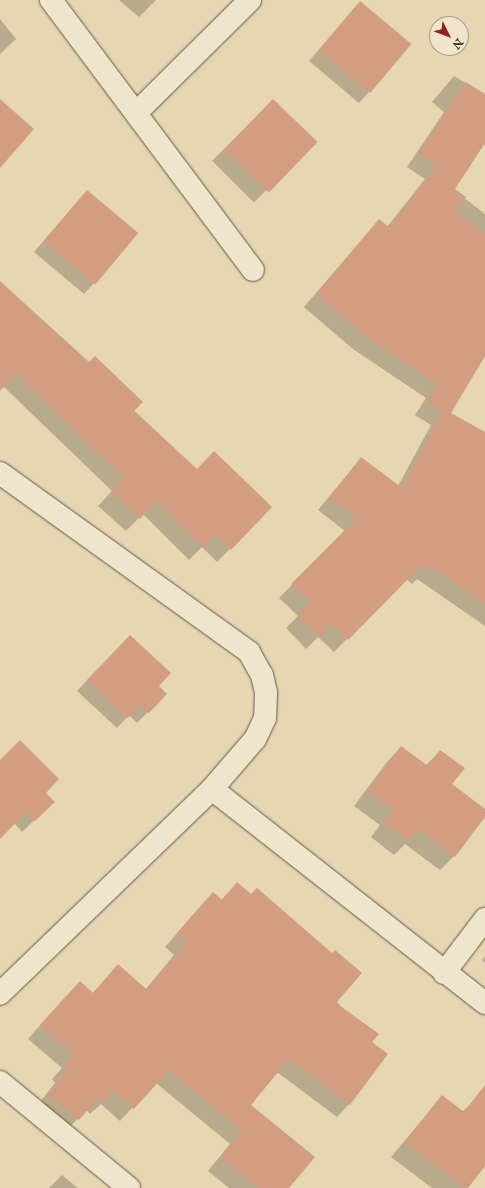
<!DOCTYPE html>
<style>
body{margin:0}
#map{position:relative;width:485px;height:1188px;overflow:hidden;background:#e6d6b1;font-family:"IM FELL English",serif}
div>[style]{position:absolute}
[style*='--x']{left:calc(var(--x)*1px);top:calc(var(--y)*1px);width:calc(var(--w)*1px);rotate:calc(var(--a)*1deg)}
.shadow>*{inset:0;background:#0003;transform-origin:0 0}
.building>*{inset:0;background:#d29d80;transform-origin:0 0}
.roads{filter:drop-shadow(0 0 1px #695748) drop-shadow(0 0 1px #695748)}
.minor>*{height:22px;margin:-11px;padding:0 11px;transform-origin:11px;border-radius:11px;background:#efe4cc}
span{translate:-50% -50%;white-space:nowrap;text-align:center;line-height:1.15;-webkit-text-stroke:3px #efe4cc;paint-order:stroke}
.north{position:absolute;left:429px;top:16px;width:40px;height:40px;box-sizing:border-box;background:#efe4cc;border:1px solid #a99b89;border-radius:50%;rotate:132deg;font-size:11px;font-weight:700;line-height:16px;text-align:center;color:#3f2d25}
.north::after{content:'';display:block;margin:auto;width:14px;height:18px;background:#8f2418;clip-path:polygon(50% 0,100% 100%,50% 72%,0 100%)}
</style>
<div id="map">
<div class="shadow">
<i style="clip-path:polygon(119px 0,156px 0,139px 17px)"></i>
<i style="clip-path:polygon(360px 2px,369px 92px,359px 103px,309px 61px)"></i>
<i style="clip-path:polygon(0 19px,16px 39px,0 54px)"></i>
<i style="clip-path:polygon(454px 76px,485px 95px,485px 146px,483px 144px,454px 190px,485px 214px,485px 355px,449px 413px,485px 433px,485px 626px,417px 579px,412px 584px,406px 579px,334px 652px,318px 637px,306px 649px,286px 628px,298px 616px,279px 598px,345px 531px,318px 510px,361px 458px,398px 486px,431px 425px,415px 415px,426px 398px,353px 349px,304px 307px,379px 220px,387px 227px,425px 179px,407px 167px,444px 112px,432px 102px)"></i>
<i style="left:273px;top:100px;width:59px;height:86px;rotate:45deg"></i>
<i style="clip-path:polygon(77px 202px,94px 283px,84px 294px,34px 252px)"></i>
<i style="clip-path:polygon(0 283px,197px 470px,271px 507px,217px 562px,202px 547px,189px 560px,143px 514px,126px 531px,98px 506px,112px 491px,3px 386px,0 389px)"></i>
<i style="clip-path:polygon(119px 647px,157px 686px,148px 712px,137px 723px,129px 715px,117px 728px,77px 691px)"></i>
<i style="clip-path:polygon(401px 747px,425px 766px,440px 751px,451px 785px,485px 810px,485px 816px,454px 856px,440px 870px,405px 844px,394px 855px,371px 837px,380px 825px,354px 806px,387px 762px)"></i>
<i style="clip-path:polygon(0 761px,53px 802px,22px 832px,14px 823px,0 837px)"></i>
<i style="clip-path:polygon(237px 884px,371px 1042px,349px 1104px,337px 1117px,277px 1072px,250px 1105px,288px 1188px,229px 1188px,208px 1171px,230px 1144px,156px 1083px,120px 1121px,101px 1104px,90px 1114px,86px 1110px,65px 1132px,36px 1107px,55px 1083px,52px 1079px,62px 1068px,28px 1039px,67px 995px,92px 994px,118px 966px,145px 990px,174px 955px,165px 947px,201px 906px,221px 900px)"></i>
<i style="clip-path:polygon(485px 956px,485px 963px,482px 960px)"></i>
<i style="clip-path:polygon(442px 1096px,462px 1112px,473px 1101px,485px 1109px,485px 1164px,467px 1188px,432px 1188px,391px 1157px)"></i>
<i style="clip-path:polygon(62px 1175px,78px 1188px,49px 1188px)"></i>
</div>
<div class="building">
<i style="left:360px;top:1px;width:67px;height:64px;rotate:40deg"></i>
<i style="clip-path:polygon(466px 82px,485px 94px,485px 143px,455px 189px,466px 197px,455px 211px,485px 234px,485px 356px,451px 413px,485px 432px,485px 604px,430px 566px,426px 571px,420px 567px,348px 640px,332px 624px,319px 637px,298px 615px,310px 602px,291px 584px,357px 518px,330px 497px,361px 457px,402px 488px,443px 412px,427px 402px,438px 385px,366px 336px,316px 294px,379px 219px,389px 227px,437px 165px,419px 154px)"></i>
<i style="clip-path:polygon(0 99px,34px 129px,0 168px)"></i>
<i style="left:273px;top:99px;width:62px;height:70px;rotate:44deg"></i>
<i style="left:87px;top:190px;width:67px;height:67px;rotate:40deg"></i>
<i style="clip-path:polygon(0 281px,89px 362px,95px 356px,143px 402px,134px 411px,197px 469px,214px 451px,272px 507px,231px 550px,215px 535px,203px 547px,156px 501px,140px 519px,111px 492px,124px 478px,16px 374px,0 391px)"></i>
<i style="clip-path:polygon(130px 635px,171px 673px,159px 686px,167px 694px,149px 713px,140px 705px,128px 718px,87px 680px)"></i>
<i style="clip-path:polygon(20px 740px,59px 779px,46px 793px,55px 802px,35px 821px,26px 812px,0 839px,0 760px)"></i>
<i style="clip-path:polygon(401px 746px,428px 766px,440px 750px,465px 768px,452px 784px,485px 809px,485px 817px,455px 857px,419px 829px,410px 841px,384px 823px,394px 810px,368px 791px)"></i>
<i style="clip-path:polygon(237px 882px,251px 894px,257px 888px,332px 953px,335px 950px,362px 973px,336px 1003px,379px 1034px,372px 1042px,388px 1054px,350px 1105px,289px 1059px,251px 1105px,315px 1157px,289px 1188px,258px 1188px,220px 1157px,242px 1131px,169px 1070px,134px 1109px,114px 1091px,104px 1102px,98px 1097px,79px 1120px,48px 1094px,68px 1069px,64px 1066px,74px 1055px,40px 1025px,80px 981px,93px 993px,118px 964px,146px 989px,187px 942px,177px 933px,213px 892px,222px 900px)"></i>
<i style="clip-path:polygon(485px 1085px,485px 1166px,468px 1188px,464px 1188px,405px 1142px,442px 1095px,464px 1112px)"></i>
</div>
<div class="roads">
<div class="minor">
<i style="--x:51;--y:0;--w:337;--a:53.2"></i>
<i style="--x:137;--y:112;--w:159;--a:-44.7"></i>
<i style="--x:0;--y:473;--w:307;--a:35.7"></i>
<i style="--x:249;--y:652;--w:26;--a:61"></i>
<i style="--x:262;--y:675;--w:18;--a:77"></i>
<i style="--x:266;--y:693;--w:25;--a:92"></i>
<i style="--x:265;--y:718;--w:23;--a:115"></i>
<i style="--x:255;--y:739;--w:66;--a:130.7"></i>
<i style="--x:212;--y:789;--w:295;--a:136"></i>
<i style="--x:212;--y:789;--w:347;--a:38.1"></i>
<i style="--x:444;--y:973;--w:68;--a:-52.8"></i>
<i style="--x:0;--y:1082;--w:167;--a:39.4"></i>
</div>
</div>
<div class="north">N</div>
</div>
